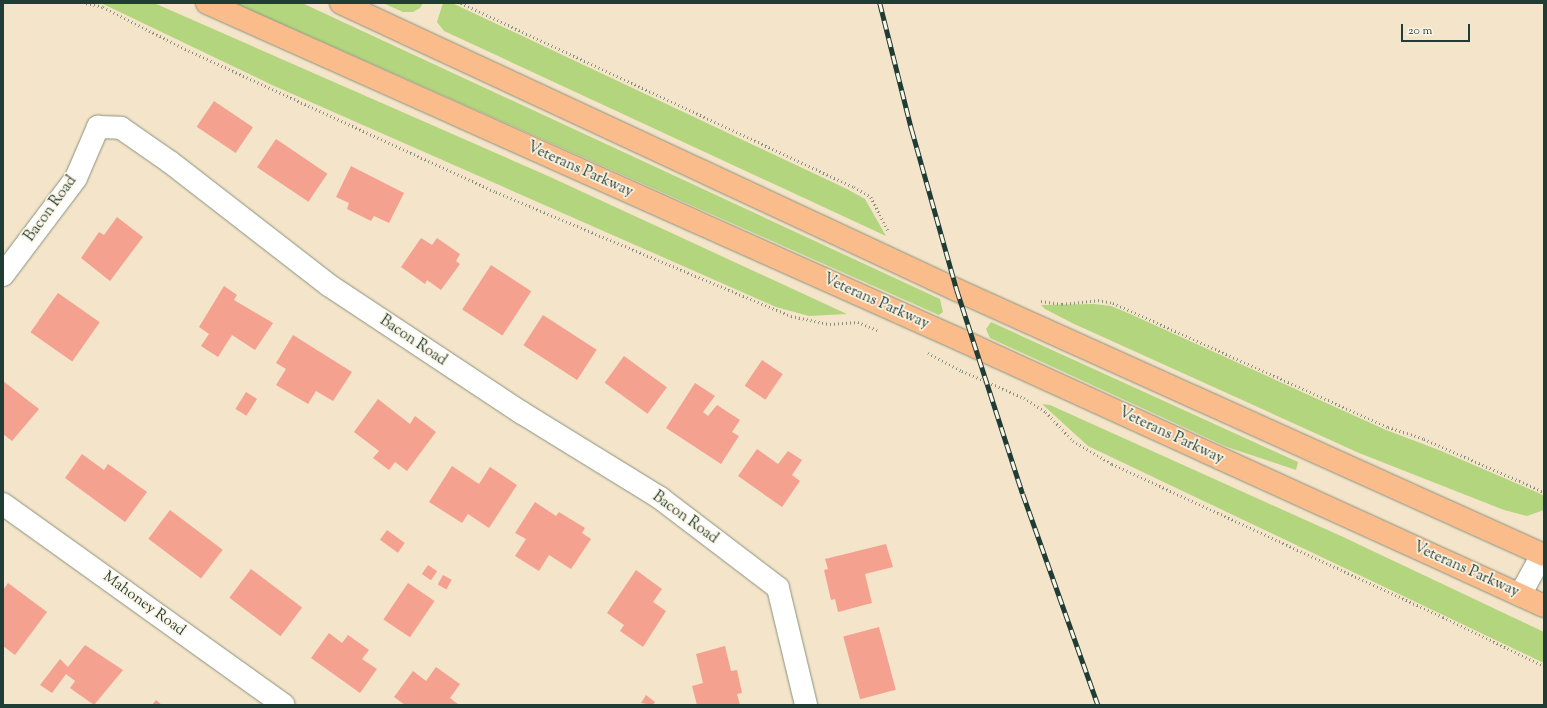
<!DOCTYPE html>
<style>
body{margin:0}
#map{position:relative;width:1547px;height:708px;overflow:hidden;background:#f4e5ca;font-family:"Sorts Mill Goudy",serif}
div>[style]{position:absolute}
[style*='--x']{left:calc(var(--x)*1px);top:calc(var(--y)*1px);width:calc(var(--w)*1px);rotate:calc(var(--a)*1deg)}
.green>*{inset:0;background:#b3d57d}
.building>*{inset:0;background:#f4a190;transform-origin:0 0}
.path>*{height:2.5px;margin-top:-1.25px;transform-origin:0;background:repeating-linear-gradient(90deg,#8a917f 0 1px,transparent 0 4px)}
.roads{filter:drop-shadow(0 0 1px #8a917f) drop-shadow(0 0 1px #8a917f)}
.minor>*{height:22px;margin:-11px;padding:0 11px;transform-origin:11px;border-radius:11px;background:#fff}
.major>*{height:22px;margin:-11px;padding:0 11px;transform-origin:11px;border-radius:11px;background:#f9bc8a}
.rail>*{height:4.5px;margin-top:-2.25px;transform-origin:0;background:repeating-linear-gradient(90deg,#fcf5e5 0 9px,#1f3d34 0 18px);box-sizing:border-box;border-block:1px solid #1f3d34}
span{translate:-50% -50%;white-space:nowrap;text-align:center;line-height:1.15;-webkit-text-stroke:3.5px #fcf5e5;paint-order:stroke}
.street-label{font-size:15px;color:#1f3d34}
.frame{position:absolute;inset:0;border:4px solid #1f3d34;pointer-events:none}
.scale{position:absolute;left:1401px;top:24px;width:69px;height:18px;box-sizing:border-box;border:2px solid #1f3d34;border-top:0;padding-left:5px;font-size:12px;line-height:14px;white-space:nowrap;color:#1f3d34;-webkit-text-stroke:3px #fcf5e5;paint-order:stroke}
</style>
<div id="map">
<div class="green">
<i style="clip-path:polygon(101px 3px,154px 3px,548px 176px,847px 314px,809px 316px,776px 307px,272px 85px)"></i>
<i style="clip-path:polygon(235px 3px,302px 3px,940px 299px,943px 312px,939px 315px)"></i>
<i style="clip-path:polygon(383px 3px,423px 3px,420px 8px,413px 12px,403px 12px)"></i>
<i style="clip-path:polygon(443px 3px,452px 3px,847px 189px,865px 199px,886px 236px,444px 31px,437px 22px)"></i>
<i style="clip-path:polygon(1094px 304px,1111px 306px,1128px 313px,1386px 430px,1439px 450px,1541px 494px,1544px 496px,1544px 510px,1527px 516px,1504px 510px,1359px 453px,1072px 323px,1045px 309px,1041px 305px)"></i>
<i style="clip-path:polygon(991px 322px,1298px 462px,1296px 470px,1227px 447px,990px 338px,986px 329px)"></i>
<i style="clip-path:polygon(1042px 404px,1050px 405px,1341px 536px,1544px 632px,1544px 663px,1088px 446px)"></i>
</div>
<div class="building">
<i style="left:214px;top:101px;width:47px;height:31px;rotate:34deg"></i>
<i style="left:276px;top:139px;width:62px;height:34px;rotate:34deg"></i>
<i style="clip-path:polygon(351px 166px,404px 193px,389px 223px,374px 216px,371px 221px,347px 209px,349px 203px,336px 197px)"></i>
<i style="clip-path:polygon(117px 217px,143px 237px,110px 281px,81px 258px,99px 232px,104px 235px)"></i>
<i style="clip-path:polygon(421px 238px,432px 245px,437px 238px,460px 254px,456px 261px,460px 264px,441px 290px,427px 280px,425px 284px,401px 267px)"></i>
<i style="left:491px;top:265px;width:48px;height:53px;rotate:33deg"></i>
<i style="clip-path:polygon(224px 286px,237px 295px,234px 300px,273px 323px,255px 350px,232px 335px,218px 357px,201px 346px,209px 334px,199px 327px)"></i>
<i style="left:58px;top:293px;width:51px;height:48px;rotate:35deg"></i>
<i style="left:543px;top:315px;width:64px;height:36px;rotate:33deg"></i>
<i style="clip-path:polygon(293px 335px,352px 372px,333px 401px,316px 391px,308px 404px,276px 385px,286px 369px,276px 363px)"></i>
<i style="left:624px;top:356px;width:53px;height:33px;rotate:36deg"></i>
<i style="left:762px;top:360px;width:25px;height:31px;rotate:34deg"></i>
<i style="clip-path:polygon(3px 381px,39px 409px,12px 441px,3px 434px)"></i>
<i style="clip-path:polygon(695px 383px,715px 396px,703px 412px,708px 416px,717px 405px,740px 420px,732px 432px,739px 436px,721px 464px,666px 428px)"></i>
<i style="left:246px;top:392px;width:13px;height:20px;rotate:32deg"></i>
<i style="clip-path:polygon(378px 399px,410px 424px,415px 416px,436px 432px,407px 471px,395px 462px,389px 470px,373px 458px,379px 451px,354px 432px)"></i>
<i style="clip-path:polygon(757px 449px,778px 464px,788px 451px,802px 460px,792px 475px,800px 481px,782px 507px,738px 476px)"></i>
<i style="clip-path:polygon(82px 454px,104px 470px,108px 464px,147px 492px,125px 522px,65px 478px)"></i>
<i style="clip-path:polygon(452px 466px,479px 484px,490px 467px,517px 485px,489px 528px,468px 514px,462px 523px,429px 502px)"></i>
<i style="clip-path:polygon(535px 502px,556px 516px,559px 512px,585px 528px,582px 533px,591px 539px,571px 569px,549px 555px,539px 571px,515px 556px,526px 539px,515px 533px)"></i>
<i style="left:170px;top:510px;width:66px;height:36px;rotate:37deg"></i>
<i style="left:387px;top:530px;width:22px;height:12px;rotate:36deg"></i>
<i style="clip-path:polygon(886px 544px,893px 567px,865px 574px,872px 603px,838px 612px,835px 599px,831px 600px,824px 570px,828px 569px,825px 559px)"></i>
<i style="left:428px;top:565px;width:11px;height:11px;rotate:34deg"></i>
<i style="left:251px;top:569px;width:64px;height:36px;rotate:37deg"></i>
<i style="clip-path:polygon(636px 570px,662px 589px,653px 602px,666px 611px,643px 647px,620px 631px,624px 625px,607px 613px)"></i>
<i style="left:443px;top:575px;width:10px;height:11px;rotate:29deg"></i>
<i style="clip-path:polygon(8px 583px,47px 612px,15px 655px,3px 646px,3px 590px)"></i>
<i style="left:408px;top:583px;width:32px;height:44px;rotate:34deg"></i>
<i style="left:879px;top:627px;width:65px;height:37px;rotate:75deg"></i>
<i style="clip-path:polygon(329px 633px,342px 643px,348px 635px,369px 650px,362px 659px,377px 669px,360px 693px,311px 658px)"></i>
<i style="clip-path:polygon(85px 645px,123px 670px,94px 705px,70px 688px,75px 681px,66px 674px,52px 693px,40px 685px,60px 659px,68px 667px)"></i>
<i style="clip-path:polygon(725px 646px,731px 671px,737px 670px,742px 693px,737px 694px,740px 705px,697px 705px,692px 686px,703px 683px,696px 654px)"></i>
<i style="clip-path:polygon(436px 667px,460px 684px,450px 698px,459px 705px,405px 705px,394px 697px,413px 671px,426px 681px)"></i>
<i style="clip-path:polygon(646px 695px,655px 702px,653px 705px,641px 703px)"></i>
<i style="clip-path:polygon(156px 700px,162px 705px,152px 705px)"></i>
</div>
<div class="path">
<i style="--x:86;--y:3;--w:17;--a:13"></i>
<i style="--x:103;--y:7;--w:92;--a:27.1"></i>
<i style="--x:185;--y:49;--w:342;--a:24.7"></i>
<i style="--x:496;--y:192;--w:320;--a:22.8"></i>
<i style="--x:791;--y:316;--w:40;--a:12"></i>
<i style="--x:830;--y:324;--w:28;--a:-4"></i>
<i style="--x:858;--y:322;--w:21;--a:23"></i>
<i style="--x:461;--y:3;--w:434;--a:25.1"></i>
<i style="--x:854;--y:187;--w:20;--a:30"></i>
<i style="--x:871;--y:197;--w:39;--a:63"></i>
<i style="--x:1041;--y:301;--w:21;--a:8"></i>
<i style="--x:1062;--y:304;--w:36;--a:-6"></i>
<i style="--x:1098;--y:300;--w:15;--a:11"></i>
<i style="--x:1113;--y:303;--w:302;--a:24.3"></i>
<i style="--x:1388;--y:427;--w:38;--a:18"></i>
<i style="--x:1424;--y:439;--w:131;--a:23.8"></i>
<i style="--x:928;--y:353;--w:38;--a:28"></i>
<i style="--x:962;--y:371;--w:68;--a:23.5"></i>
<i style="--x:1024;--y:398;--w:26;--a:32"></i>
<i style="--x:1046;--y:412;--w:40;--a:47"></i>
<i style="--x:1073;--y:441;--w:45;--a:30.5"></i>
<i style="--x:1112;--y:464;--w:365;--a:24.8"></i>
<i style="--x:1443;--y:617;--w:112;--a:25.9"></i>
</div>
<div class="roads">
<div class="minor">
<i style="--x:3;--y:275;--w:121;--a:-53"></i>
<i style="--x:76;--y:178;--w:56;--a:-66.7"></i>
<i style="--x:98;--y:127;--w:23;--a:2"></i>
<i style="--x:121;--y:128;--w:60;--a:34.8"></i>
<i style="--x:170;--y:162;--w:202;--a:37.8"></i>
<i style="--x:330;--y:286;--w:230;--a:33.5"></i>
<i style="--x:522;--y:413;--w:162;--a:31.6"></i>
<i style="--x:660;--y:498;--w:148;--a:37.3"></i>
<i style="--x:778;--y:588;--w:120;--a:76.5"></i>
<i style="--x:3;--y:504;--w:345;--a:35.6"></i>
<i style="--x:1520;--y:595;--w:46;--a:-61.2"></i>
</div>
<div class="major">
<i style="--x:207;--y:3;--w:842;--a:24.1"></i>
<i style="--x:976;--y:347;--w:624;--a:24.51"></i>
<i style="--x:341;--y:3;--w:680;--a:24.98"></i>
<i style="--x:957;--y:290;--w:644;--a:24.3"></i>
</div>
</div>
<div class="rail">
<i style="--x:880;--y:3;--w:131;--a:75.9"></i>
<i style="--x:912;--y:130;--w:166;--a:74.3"></i>
<i style="--x:957;--y:290;--w:214;--a:72.1"></i>
<i style="--x:1023;--y:494;--w:224;--a:70.4"></i>
</div>
<div class="street-label">
<span style="left:580px;top:170px;rotate:24deg">Veterans Parkway</span>
<span style="left:51px;top:209px;rotate:-54deg">Bacon Road</span>
<span style="left:876px;top:302px;rotate:24deg">Veterans Parkway</span>
<span style="left:413px;top:341px;rotate:34deg">Bacon Road</span>
<span style="left:1171px;top:436px;rotate:25deg">Veterans Parkway</span>
<span style="left:685px;top:518px;rotate:36deg">Bacon Road</span>
<span style="left:1466px;top:570px;rotate:24deg">Veterans Parkway</span>
<span style="left:144px;top:604px;rotate:36deg">Mahoney Road</span>
</div>
<div class="frame"></div>
<div class="scale">20 m</div>
</div>
